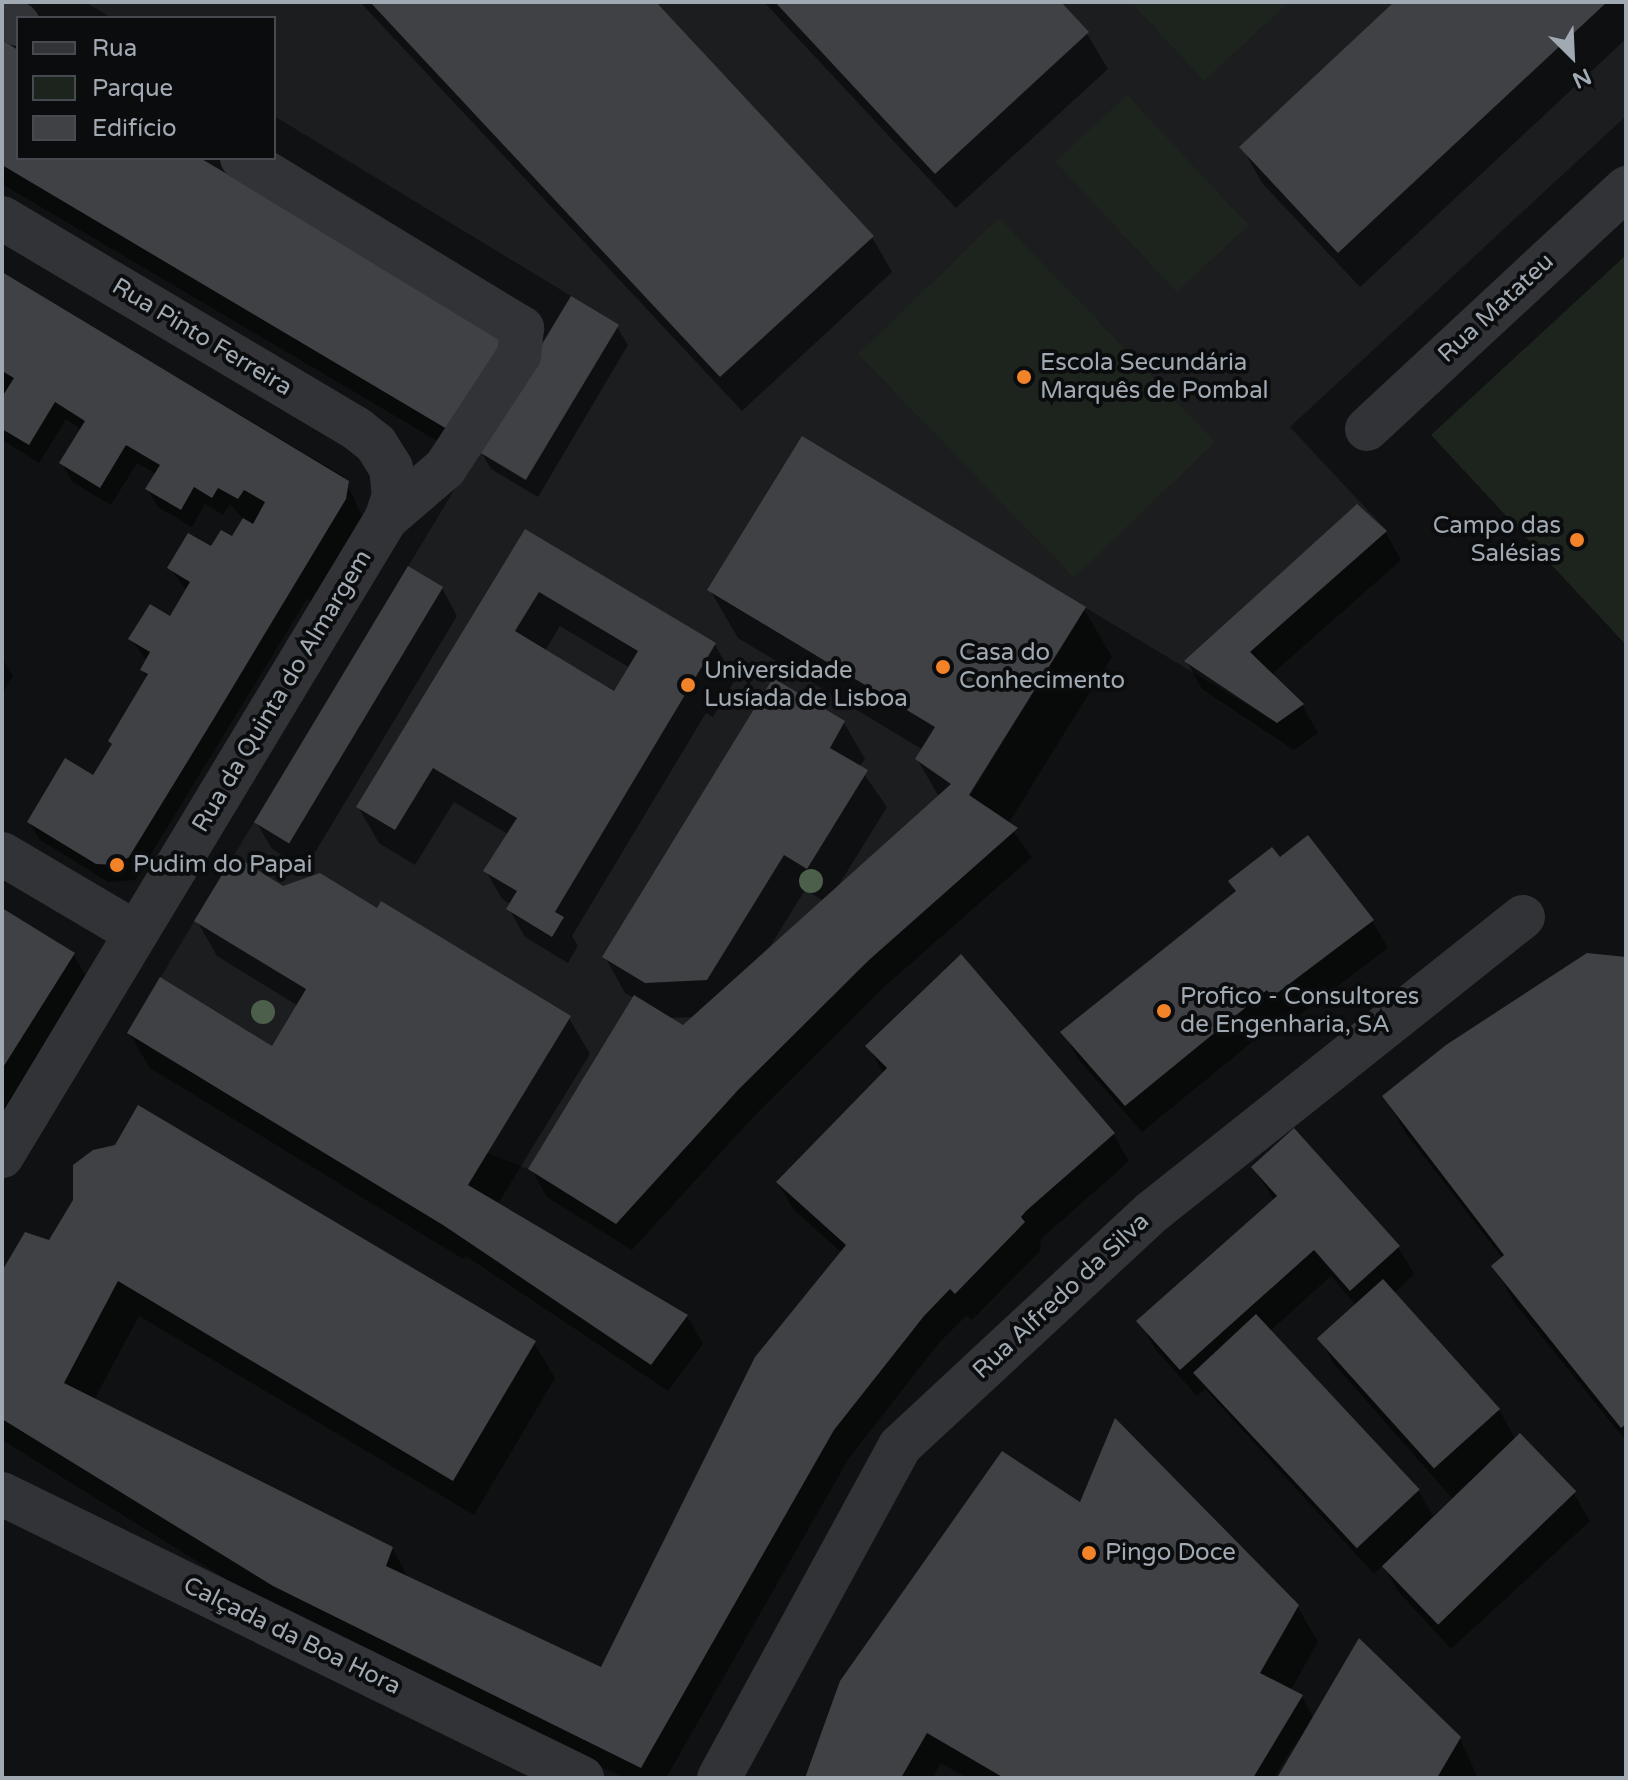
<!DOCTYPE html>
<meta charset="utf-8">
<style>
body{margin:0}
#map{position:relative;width:1628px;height:1780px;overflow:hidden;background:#101112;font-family:"Varela Round",sans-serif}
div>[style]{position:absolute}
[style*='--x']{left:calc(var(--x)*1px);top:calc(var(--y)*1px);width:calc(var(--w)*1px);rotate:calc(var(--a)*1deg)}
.built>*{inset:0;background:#1c1d1f}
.green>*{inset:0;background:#1d241d;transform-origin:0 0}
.shadow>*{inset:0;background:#0007}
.building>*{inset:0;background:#3f4145;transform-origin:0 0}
.minor>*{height:44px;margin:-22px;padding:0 22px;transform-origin:22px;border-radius:22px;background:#313337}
.trees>*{width:24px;height:24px;margin:-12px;border-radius:50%;background:#4c5f4a}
.dots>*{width:22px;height:22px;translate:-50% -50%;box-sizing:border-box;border:4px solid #0b0c0d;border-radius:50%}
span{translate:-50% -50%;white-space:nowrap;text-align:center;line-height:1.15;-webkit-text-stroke:8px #0b0c0d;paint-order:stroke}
.street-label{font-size:24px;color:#a1aab3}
.poi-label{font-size:24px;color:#a1aab3}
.left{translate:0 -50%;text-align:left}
.right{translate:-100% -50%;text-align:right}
.frame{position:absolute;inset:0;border:4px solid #a1aab3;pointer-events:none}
.legend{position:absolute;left:16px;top:16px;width:260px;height:144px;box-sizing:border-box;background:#0b0c0d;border:2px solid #474b4f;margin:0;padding:10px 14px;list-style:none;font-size:24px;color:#a1aab3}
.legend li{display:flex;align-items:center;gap:16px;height:40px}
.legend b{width:40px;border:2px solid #474b4f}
.north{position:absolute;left:1532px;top:16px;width:80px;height:80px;-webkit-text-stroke:6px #0b0c0d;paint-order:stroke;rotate:156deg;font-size:22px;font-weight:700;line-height:32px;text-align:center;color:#a1aab3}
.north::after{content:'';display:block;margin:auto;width:28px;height:36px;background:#a1aab3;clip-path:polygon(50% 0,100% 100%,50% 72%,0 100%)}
</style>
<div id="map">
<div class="built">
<i style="clip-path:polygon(85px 2px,1626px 2px,1626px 116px,1290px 427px,1387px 531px,1250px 652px,1304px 704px,1277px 723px,1086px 608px,869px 960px,739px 1089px,616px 1224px,528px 1169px,487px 1153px,443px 1225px,127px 1033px,571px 296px,274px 116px,274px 18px,112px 18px)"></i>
</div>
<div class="green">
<i style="clip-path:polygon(1131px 2px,1289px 2px,1204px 81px)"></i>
<i style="left:1127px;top:95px;width:178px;height:98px;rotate:47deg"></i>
<i style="left:999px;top:218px;width:311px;height:196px;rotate:46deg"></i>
<i style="clip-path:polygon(1626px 255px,1626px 645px,1431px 435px)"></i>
</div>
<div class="shadow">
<i style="clip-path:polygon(360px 2px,653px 2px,872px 237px,892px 272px,742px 411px)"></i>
<i style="clip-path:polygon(764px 2px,1058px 2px,1087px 34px,1108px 69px,956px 208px)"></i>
<i style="clip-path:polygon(1397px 2px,1626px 2px,1626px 39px,1360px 287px,1262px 183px,1242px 147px)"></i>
<i style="clip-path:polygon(2px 43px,18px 53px,18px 158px,196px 158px,527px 373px,617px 327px,628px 345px,538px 497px,491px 469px,480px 450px,473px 462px,2px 184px)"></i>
<i style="clip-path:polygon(2px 274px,343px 476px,364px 520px,315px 603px,307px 599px,135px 880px,108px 882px,40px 840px,29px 822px,94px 778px,148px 679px,142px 670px,147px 661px,131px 639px,171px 619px,187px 591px,170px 568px,238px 542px,244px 520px,230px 504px,223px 515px,205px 504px,192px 527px,158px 507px,147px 489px,156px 474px,137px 463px,111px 505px,72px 482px,62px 463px,82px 430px,66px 419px,39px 463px,2px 440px)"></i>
<i style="clip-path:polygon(1357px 506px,1386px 533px,1401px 560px,1271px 675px,1302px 705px,1318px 733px,1294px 750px,1202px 689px,1187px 662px)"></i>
<i style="clip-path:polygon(evenodd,525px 531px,715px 645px,735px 680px,713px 717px,706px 713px,572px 936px,578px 946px,568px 963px,525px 937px,509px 909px,512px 905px,502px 899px,486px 871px,508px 834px,454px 802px,415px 865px,379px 843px,358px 807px,525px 531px,560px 626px,630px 668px,615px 694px,545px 651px,560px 626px)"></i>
<i style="clip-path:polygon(442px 588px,457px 616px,305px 869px,272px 849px,256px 822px)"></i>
<i style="clip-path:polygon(evenodd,710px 590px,1084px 609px,1112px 657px,1008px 824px,1032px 857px,884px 987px,754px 1116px,632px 1250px,547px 1197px,531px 1169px,634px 998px,625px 993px,605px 957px,774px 680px,844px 723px,865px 759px,859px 767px,887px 807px,837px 888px,939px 797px,917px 759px,923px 750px,738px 638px,710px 590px,805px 890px,824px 901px,768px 950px,805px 890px,710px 590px,696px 1017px,683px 1028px,667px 1018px,696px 1017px)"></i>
<i style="clip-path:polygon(2px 658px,13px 676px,2px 694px)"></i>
<i style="clip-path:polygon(1280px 860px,1372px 921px,1388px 948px,1289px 1023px,1284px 1016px,1142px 1132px,1079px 1060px,1063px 1032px)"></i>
<i style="clip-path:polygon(283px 888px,378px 911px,569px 1018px,590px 1054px,497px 1205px,687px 1316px,703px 1344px,668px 1391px,466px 1256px,463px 1259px,150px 1068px,129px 1033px,272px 1048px,298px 1006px,217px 956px,197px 921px)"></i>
<i style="clip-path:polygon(2px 911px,73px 954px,89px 982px,2px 1124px)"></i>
<i style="clip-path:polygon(1626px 959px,1626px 1441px,1514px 1302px,1494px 1266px,1503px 1259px,1405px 1132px,1385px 1096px)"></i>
<i style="clip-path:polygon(868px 1046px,1113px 1134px,1129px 1161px,1041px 1239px,1040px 1251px,972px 1320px,966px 1316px,939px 1343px,849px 1458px,666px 1778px,624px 1778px,295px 1622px,2px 1440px,2px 1275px,50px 1242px,534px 1343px,555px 1378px,474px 1515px,139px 1316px,94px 1400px,392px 1548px,409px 1579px,602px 1670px,842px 1253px,794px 1210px,778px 1183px,884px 1074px)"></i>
<i style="clip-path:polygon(evenodd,1253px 1167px,1398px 1247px,1414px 1274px,1394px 1293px,1499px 1410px,1516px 1440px,1520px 1435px,1574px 1494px,1590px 1521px,1451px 1649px,1397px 1590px,1383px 1565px,1374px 1574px,1205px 1389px,1197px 1396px,1155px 1349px,1139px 1321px,1274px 1200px,1253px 1167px,1331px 1276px,1356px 1305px,1319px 1338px,1335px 1365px,1452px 1498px,1433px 1516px,1418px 1490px,1270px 1331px,1331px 1276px)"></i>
<i style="clip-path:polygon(1081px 1505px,1297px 1606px,1318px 1642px,1290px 1691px,1302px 1697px,1314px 1719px,1460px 1739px,1478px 1778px,1279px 1778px,1301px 1733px,1274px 1778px,967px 1778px,941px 1763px,932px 1778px,807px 1778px)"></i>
</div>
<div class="building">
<i style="clip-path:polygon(370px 2px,656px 2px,874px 236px,720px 377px)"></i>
<i style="clip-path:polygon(775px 2px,1061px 2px,1089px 32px,935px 174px)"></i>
<i style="clip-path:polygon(1394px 2px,1607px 2px,1338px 253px,1239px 147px)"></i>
<i style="clip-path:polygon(2px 40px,18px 50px,18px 158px,200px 158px,512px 342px,457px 435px,2px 165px)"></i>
<i style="clip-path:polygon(2px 272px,349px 481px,346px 499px,216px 715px,129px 857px,117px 865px,96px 864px,27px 822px,65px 758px,93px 775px,112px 744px,108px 741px,148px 674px,140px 670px,150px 652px,128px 639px,150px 604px,170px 616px,190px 582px,167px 568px,188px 533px,211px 546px,221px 530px,232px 536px,243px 518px,253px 524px,265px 502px,244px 490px,238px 499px,218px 488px,212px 498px,194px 487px,181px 510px,145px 489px,160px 465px,126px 445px,100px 488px,59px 463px,85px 421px,55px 402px,29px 445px,2px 429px,2px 397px,14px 378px,2px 371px)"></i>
<i style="left:571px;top:296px;width:56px;height:181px;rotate:31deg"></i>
<i style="clip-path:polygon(802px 436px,1086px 607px,969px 795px,1018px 828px,869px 960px,739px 1089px,616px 1224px,528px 1169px,634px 995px,683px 1025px,951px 784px,915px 759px,935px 727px,707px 590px)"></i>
<i style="clip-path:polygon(1357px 504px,1387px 531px,1250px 652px,1304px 704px,1277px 723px,1184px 661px)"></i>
<i style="clip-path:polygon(evenodd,525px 529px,716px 643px,555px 912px,564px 917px,552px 937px,506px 909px,517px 891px,483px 871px,517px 818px,433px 768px,395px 830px,356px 807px,525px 529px,539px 592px,638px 651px,614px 691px,515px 631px,539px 592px)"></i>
<i style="left:408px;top:566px;width:41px;height:299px;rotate:31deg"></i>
<i style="clip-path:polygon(773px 678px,845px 721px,830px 748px,868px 770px,807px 869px,784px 855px,707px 980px,645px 983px,602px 957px)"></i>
<i style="clip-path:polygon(1308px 835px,1374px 920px,1272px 997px,1267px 990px,1125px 1106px,1060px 1032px,1236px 891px,1228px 881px,1272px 847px,1280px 857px)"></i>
<i style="clip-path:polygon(234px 855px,283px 886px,320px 873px,377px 908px,381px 901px,571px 1016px,468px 1185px,688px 1315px,651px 1365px,443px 1225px,127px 1033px,160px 977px,272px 1046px,306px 989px,194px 921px)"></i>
<i style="clip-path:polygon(2px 908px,75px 953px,2px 1069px)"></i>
<i style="clip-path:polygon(1587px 953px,1626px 957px,1626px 1424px,1621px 1428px,1491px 1266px,1504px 1255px,1382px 1096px,1446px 1045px)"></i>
<i style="clip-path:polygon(961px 954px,1115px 1133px,1026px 1211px,1021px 1217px,1025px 1222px,955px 1294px,950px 1289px,924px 1316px,834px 1430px,641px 1768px,273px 1586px,2px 1419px,2px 1271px,25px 1232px,49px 1240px,73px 1200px,73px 1165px,93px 1150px,115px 1145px,138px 1105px,536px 1341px,453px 1481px,118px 1281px,64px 1383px,393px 1547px,386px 1566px,601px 1667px,755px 1357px,846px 1245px,776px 1182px,887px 1068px,865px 1046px)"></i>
<i style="clip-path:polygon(1294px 1128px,1400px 1246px,1350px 1291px,1314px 1250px,1180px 1370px,1136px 1321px,1277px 1196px,1251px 1167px)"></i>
<i style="left:1383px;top:1279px;width:175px;height:89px;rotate:48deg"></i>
<i style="left:1256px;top:1314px;width:240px;height:86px;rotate:47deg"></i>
<i style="clip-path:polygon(1115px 1418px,1299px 1605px,1260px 1673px,1303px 1695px,1253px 1778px,1004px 1778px,927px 1733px,901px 1778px,805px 1778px,840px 1681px,1002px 1451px,1080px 1502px)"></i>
<i style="left:1520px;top:1433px;width:81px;height:192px;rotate:46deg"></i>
<i style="clip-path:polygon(1359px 1638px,1461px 1737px,1437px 1778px,1277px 1778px)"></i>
</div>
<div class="minor">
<i style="--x:2;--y:16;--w:18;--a:27"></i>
<i style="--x:242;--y:158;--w:328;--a:31.3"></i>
<i style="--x:522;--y:328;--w:27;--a:96"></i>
<i style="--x:519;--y:355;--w:135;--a:123.2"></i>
<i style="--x:445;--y:468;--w:78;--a:139.2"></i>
<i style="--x:2;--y:218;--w:413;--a:30.7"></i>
<i style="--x:357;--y:429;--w:24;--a:38"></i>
<i style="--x:376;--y:444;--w:28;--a:58"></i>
<i style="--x:391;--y:468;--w:27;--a:84"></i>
<i style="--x:394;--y:495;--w:25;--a:108"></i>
<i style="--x:386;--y:519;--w:744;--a:121.08"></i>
<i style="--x:1367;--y:429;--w:354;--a:-42.9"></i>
<i style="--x:2;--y:854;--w:156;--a:30.5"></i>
<i style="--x:2;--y:1494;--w:646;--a:26.09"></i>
<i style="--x:719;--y:1778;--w:378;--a:-61.4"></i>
<i style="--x:900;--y:1446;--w:344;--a:-42.9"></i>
<i style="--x:1152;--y:1212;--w:474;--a:-38.5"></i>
</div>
<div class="trees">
<i style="left:811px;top:881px"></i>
<i style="left:263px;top:1012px"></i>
</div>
<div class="dots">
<i style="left:1024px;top:377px;background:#f28328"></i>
<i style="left:1577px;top:540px;background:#f28328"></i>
<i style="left:943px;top:667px;background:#f28328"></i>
<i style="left:688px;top:685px;background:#f28328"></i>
<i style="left:117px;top:865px;background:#f28328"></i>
<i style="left:1164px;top:1011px;background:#f28328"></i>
<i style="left:1089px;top:1553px;background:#f28328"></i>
</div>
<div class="street-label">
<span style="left:1496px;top:308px;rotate:-43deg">Rua Matateu</span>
<span style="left:202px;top:337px;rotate:31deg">Rua Pinto Ferreira</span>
<span style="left:282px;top:691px;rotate:-59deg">Rua da Quinta do Almargem</span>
<span style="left:1061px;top:1296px;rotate:-43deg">Rua Alfredo da Silva</span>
<span style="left:292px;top:1636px;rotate:26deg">Calçada da Boa Hora</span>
</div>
<div class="poi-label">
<span class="left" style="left:1040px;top:377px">Escola Secundária<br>Marquês de Pombal</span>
<span class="right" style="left:1561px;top:540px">Campo das<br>Salésias</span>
<span class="left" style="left:959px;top:667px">Casa do<br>Conhecimento</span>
<span class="left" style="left:704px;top:685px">Universidade<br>Lusíada de Lisboa</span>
<span class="left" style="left:133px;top:865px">Pudim do Papai</span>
<span class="left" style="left:1180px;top:1011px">Profico - Consultores<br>de Engenharia, SA</span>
<span class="left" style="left:1105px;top:1553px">Pingo Doce</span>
</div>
<div class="frame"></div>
<ul class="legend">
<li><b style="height:10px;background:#313337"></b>Rua</li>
<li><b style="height:22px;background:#1d241d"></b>Parque</li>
<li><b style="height:22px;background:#3f4145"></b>Edifício</li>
</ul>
<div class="north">N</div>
</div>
